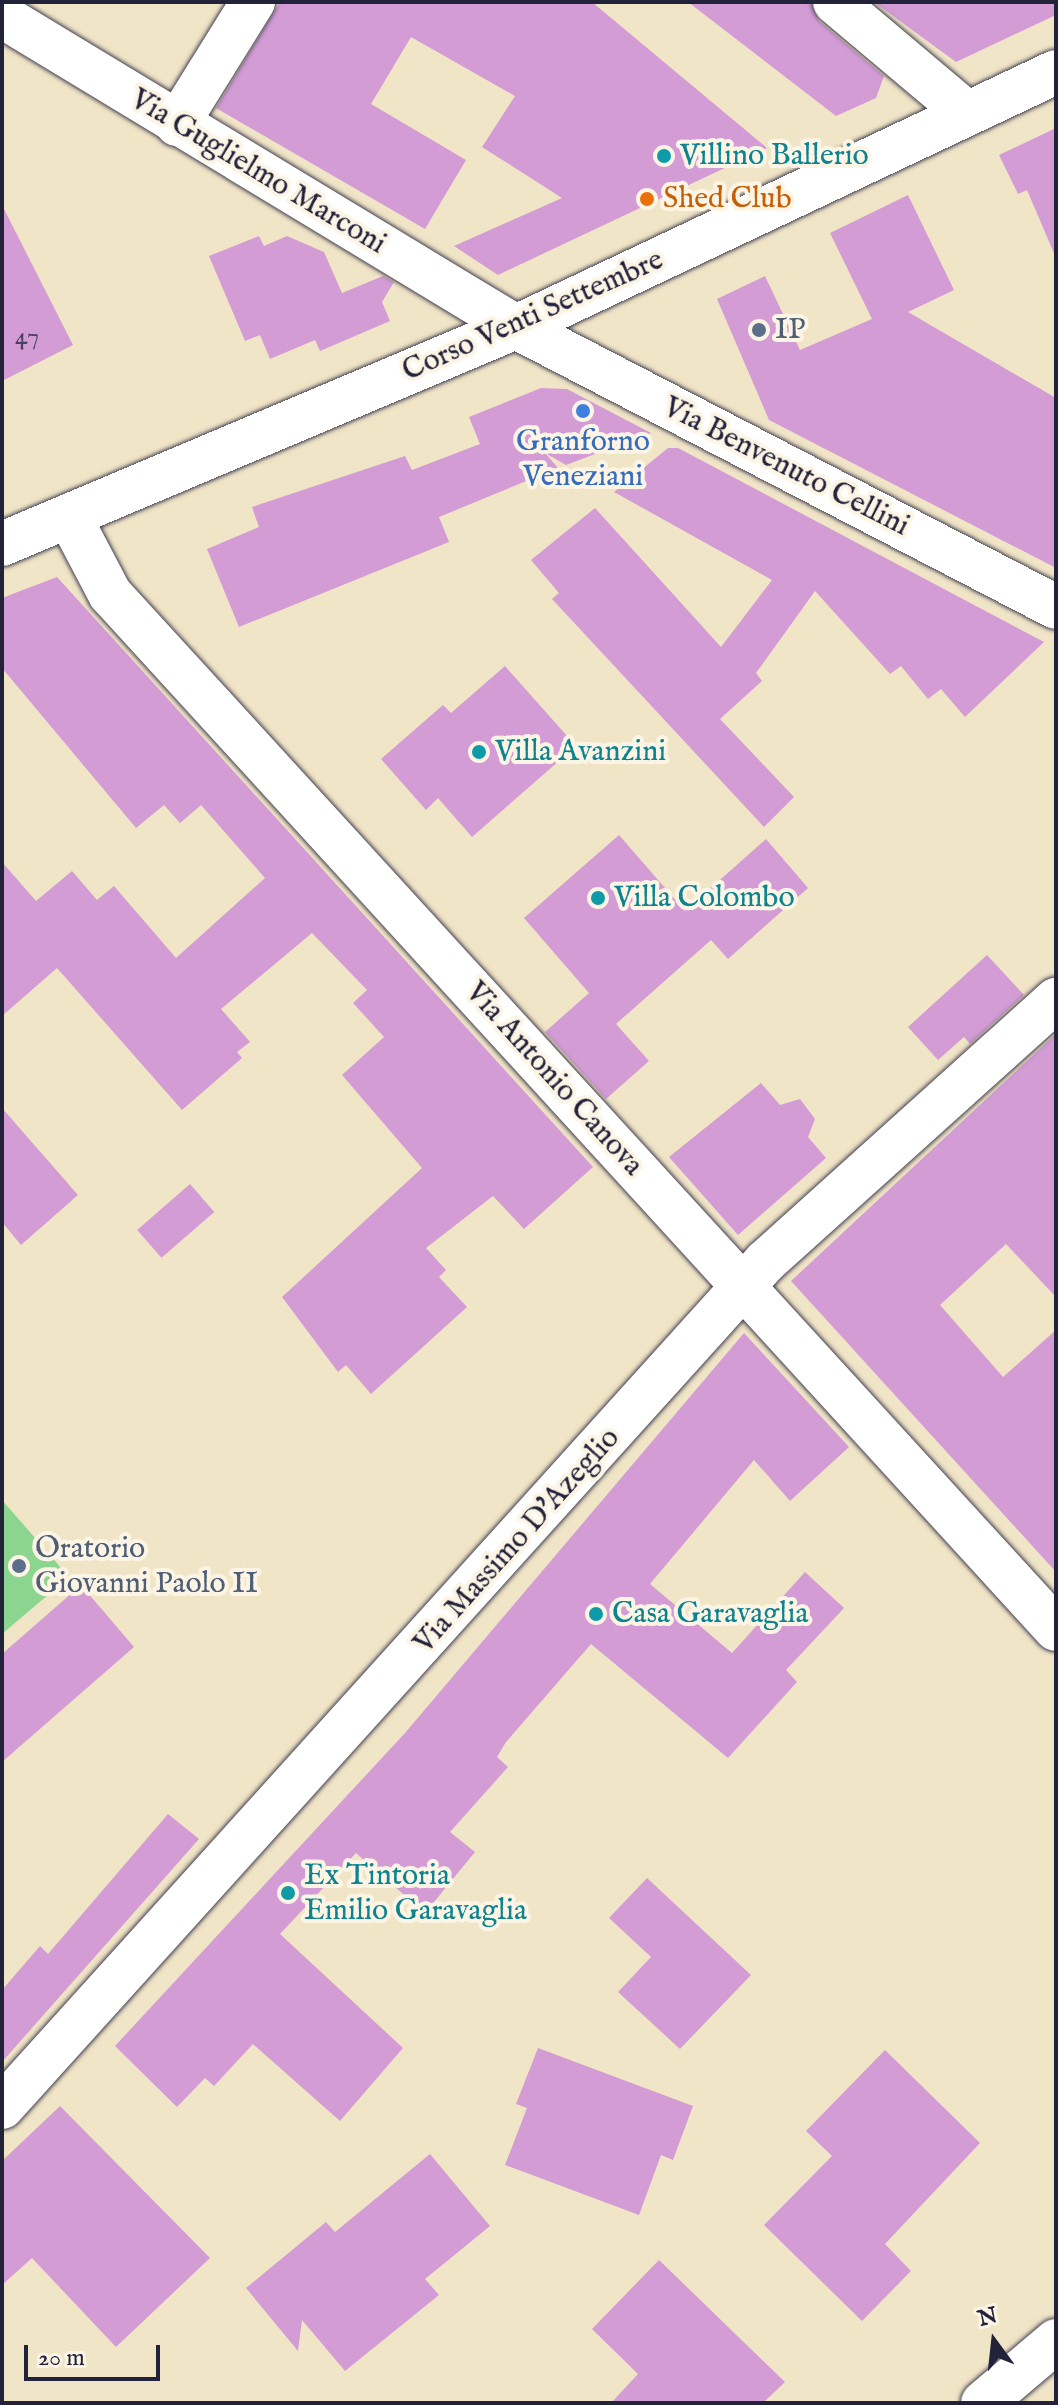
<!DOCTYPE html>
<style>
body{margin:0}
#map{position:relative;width:1058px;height:2405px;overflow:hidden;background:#f1e5c7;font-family:"IM FELL English",serif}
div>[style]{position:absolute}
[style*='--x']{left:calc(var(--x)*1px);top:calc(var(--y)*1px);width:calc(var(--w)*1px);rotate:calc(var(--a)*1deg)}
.green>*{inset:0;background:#8cd591}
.building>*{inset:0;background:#d39cd5;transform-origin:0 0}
.roads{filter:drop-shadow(0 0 2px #413f50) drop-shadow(0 0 2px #413f50)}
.minor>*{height:44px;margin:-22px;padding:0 22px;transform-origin:22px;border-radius:22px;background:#fff}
.dots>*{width:22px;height:22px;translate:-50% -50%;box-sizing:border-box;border:4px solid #fcf5e5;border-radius:50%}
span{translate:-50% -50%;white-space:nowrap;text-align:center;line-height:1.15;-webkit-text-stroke:8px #fcf5e5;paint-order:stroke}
.number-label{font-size:26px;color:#4e4062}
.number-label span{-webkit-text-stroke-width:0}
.culture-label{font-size:30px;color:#0d838f}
.left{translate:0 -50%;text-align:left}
.street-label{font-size:30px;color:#22223b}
.food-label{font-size:30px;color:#c56008}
.service-label{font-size:30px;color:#4e5e75}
.shop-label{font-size:30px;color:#366cbe}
.frame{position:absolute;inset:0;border:4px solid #22223b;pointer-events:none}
.north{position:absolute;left:954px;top:2301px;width:80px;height:80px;-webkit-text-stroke:6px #fcf5e5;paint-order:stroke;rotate:345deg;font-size:22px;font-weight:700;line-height:32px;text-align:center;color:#22223b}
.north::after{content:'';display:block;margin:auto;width:28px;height:36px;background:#22223b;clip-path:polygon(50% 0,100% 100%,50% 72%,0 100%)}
.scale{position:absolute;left:24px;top:2345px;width:136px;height:36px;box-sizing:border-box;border:4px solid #22223b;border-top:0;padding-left:10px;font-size:24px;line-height:28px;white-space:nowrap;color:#22223b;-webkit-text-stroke:6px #fcf5e5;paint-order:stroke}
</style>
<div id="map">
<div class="green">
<i style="clip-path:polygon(2px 1500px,69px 1577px,2px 1634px)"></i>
</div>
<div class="building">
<i style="clip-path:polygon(280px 2px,592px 2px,767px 148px,498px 275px,454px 246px,562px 198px,482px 147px,515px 96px,411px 37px,371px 104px,466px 160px,425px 229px,216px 108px)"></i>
<i style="clip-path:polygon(688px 2px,811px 2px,819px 21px,884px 76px,876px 98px,836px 116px)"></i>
<i style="clip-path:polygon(874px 2px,1056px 2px,1056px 15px,956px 62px)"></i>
<i style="clip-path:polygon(1056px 128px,1056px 258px,1027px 190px,1018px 194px,999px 155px)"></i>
<i style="clip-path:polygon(908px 195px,954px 290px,908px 312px,1056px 398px,1056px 568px,769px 420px,717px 299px,765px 276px,800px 350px,872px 319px,830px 233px)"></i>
<i style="clip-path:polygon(2px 205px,73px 345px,2px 381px)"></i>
<i style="clip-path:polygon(259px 236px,264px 246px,287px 236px,324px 252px,342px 293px,383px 276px,394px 282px,382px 302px,390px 321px,320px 351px,315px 340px,270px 359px,260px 335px,245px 341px,209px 256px)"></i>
<i style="clip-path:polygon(541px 388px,567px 389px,651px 433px,566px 465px,545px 453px,558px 468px,439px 517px,449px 542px,239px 627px,207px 549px,259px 527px,252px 507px,405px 456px,412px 470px,480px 444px,469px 417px)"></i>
<i style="clip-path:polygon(668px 448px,678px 448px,1044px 642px,965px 717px,941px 689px,928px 699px,901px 666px,890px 674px,815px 591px,756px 673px,762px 681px,720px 719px,794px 797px,764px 827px,552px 599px,559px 593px,531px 560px,595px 508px,721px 647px,772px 580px,614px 492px)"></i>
<i style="clip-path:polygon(57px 577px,593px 1167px,524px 1229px,493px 1196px,426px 1248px,446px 1270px,439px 1277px,467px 1307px,371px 1394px,346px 1365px,338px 1372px,282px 1297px,422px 1168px,342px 1075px,384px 1037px,353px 1003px,367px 990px,312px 933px,221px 1009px,250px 1042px,237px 1052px,242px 1058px,182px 1110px,57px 968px,2px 1016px,2px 862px,36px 901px,72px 871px,97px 900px,114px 886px,176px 958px,265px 878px,201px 805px,180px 823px,164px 805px,136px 828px,2px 668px,2px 598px)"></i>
<i style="clip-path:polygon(505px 666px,576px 746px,472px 837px,438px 798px,426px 810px,381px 759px,443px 705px,451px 713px)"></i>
<i style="clip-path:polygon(619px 835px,685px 911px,766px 839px,808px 888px,728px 959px,711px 940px,616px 1024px,649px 1061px,606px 1099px,545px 1032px,589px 993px,524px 918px)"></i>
<i style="clip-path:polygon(987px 955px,1024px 995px,970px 1044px,964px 1037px,938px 1060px,908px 1027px)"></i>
<i style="clip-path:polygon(1056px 1034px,1056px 1297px,1006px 1244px,940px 1305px,1003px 1377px,1056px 1330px,1056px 1572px,791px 1281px)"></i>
<i style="clip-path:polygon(761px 1083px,780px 1105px,800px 1099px,815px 1119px,808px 1137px,826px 1158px,738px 1235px,669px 1157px)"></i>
<i style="clip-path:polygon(2px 1108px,78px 1195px,21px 1245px,2px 1222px)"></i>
<i style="left:190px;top:1184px;width:37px;height:70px;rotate:49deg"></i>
<i style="clip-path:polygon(744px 1333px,849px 1447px,790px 1501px,754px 1460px,650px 1584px,732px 1653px,805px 1572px,844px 1608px,786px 1670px,797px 1682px,728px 1758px,591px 1644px,506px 1742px,497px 1757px,508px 1767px,450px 1832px,475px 1852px,425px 1913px,356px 1853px,280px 1934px,403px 2048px,340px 2121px,253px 2044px,214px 2086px,205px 2078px,177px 2107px,115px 2046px,405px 1733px)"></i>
<i style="clip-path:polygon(81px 1585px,134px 1647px,2px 1762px,2px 1654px)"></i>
<i style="clip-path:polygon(168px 1814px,199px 1839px,2px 2062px,2px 1990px,40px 1946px,48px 1954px)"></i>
<i style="clip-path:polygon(647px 1878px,751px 1975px,680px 2049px,618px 1992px,651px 1957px,609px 1918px)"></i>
<i style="clip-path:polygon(538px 2048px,693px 2106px,673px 2160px,661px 2155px,639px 2215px,505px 2165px,527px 2108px,516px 2104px)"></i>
<i style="clip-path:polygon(885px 2050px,980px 2143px,885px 2244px,911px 2271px,862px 2321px,764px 2225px,832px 2156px,806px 2131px)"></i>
<i style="clip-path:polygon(60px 2106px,210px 2258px,116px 2347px,32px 2258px,2px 2285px,2px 2161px)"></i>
<i style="clip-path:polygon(430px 2154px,490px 2226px,425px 2279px,439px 2295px,345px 2371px,302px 2320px,298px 2351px,246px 2288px,326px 2222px,335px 2232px)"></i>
<i style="clip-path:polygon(659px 2260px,785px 2382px,763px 2403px,611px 2403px,638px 2374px,592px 2329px)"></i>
</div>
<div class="roads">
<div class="minor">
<i style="--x:835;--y:2;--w:172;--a:40.1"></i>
<i style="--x:2;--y:16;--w:601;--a:31.18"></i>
<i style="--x:516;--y:327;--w:608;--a:27.41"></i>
<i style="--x:177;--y:124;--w:144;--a:-58.1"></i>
<i style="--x:69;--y:516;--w:88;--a:62.3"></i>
<i style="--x:110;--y:594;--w:1402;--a:47.57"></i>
<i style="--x:2;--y:544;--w:558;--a:-22.89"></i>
<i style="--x:516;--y:327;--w:597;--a:-25.28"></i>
<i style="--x:2;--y:2107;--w:1139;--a:-47.92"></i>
<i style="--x:765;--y:1262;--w:392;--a:-42"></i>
<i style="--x:983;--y:2403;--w:96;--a:-40.3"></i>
</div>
</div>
<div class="dots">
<i style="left:664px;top:156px;background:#0f9aa8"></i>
<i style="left:647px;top:199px;background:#e8710a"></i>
<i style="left:759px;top:330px;background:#5c6f8a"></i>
<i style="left:583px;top:411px;background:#3f7fe0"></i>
<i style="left:479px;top:752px;background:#0f9aa8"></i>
<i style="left:598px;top:898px;background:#0f9aa8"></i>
<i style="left:19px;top:1566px;background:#5c6f8a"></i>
<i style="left:596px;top:1614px;background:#0f9aa8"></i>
<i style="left:288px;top:1893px;background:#0f9aa8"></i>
</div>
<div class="number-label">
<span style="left:27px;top:337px">47</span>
</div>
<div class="culture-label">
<span class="left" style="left:680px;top:156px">Villino Ballerio</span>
<span class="left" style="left:495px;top:752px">Villa Avanzini</span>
<span class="left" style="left:614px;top:898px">Villa Colombo</span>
<span class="left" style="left:612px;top:1614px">Casa Garavaglia</span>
<span class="left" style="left:304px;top:1893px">Ex Tintoria<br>Emilio Garavaglia</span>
</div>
<div class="street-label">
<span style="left:258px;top:172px;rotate:31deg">Via Guglielmo Marconi</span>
<span style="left:533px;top:316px;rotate:-24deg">Corso Venti Settembre</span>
<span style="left:786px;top:467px;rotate:27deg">Via Benvenuto Cellini</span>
<span style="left:554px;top:1079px;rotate:48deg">Via Antonio Canova</span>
<span style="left:517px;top:1541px;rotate:-48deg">Via Massimo D'Azeglio</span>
</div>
<div class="food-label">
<span class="left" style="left:663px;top:199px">Shed Club</span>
</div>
<div class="service-label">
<span class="left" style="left:775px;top:330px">IP</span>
<span class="left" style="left:35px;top:1566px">Oratorio<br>Giovanni Paolo II</span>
</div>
<div class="shop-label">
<span style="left:583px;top:459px">Granforno<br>Veneziani</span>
</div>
<div class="frame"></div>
<div class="north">N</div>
<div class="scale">20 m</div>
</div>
